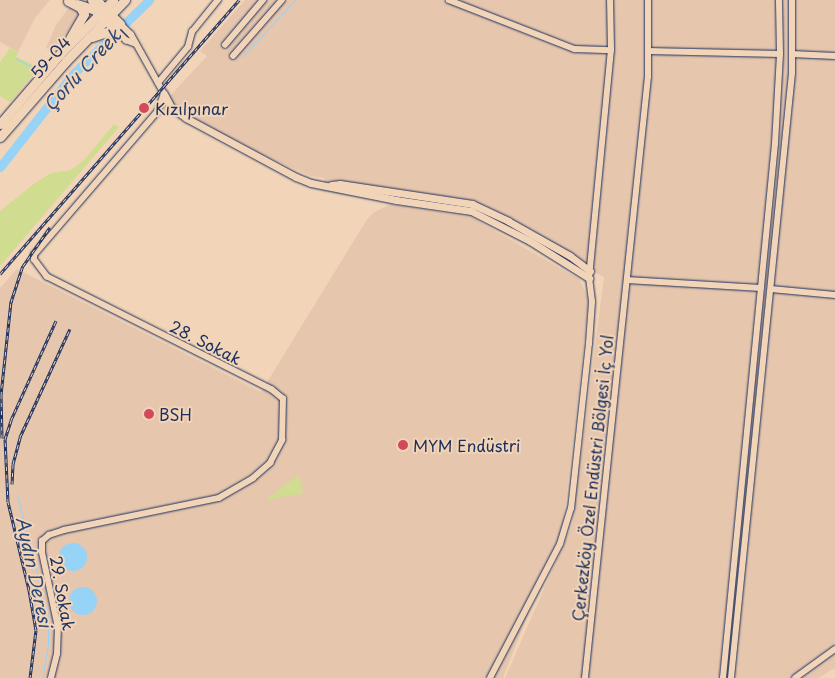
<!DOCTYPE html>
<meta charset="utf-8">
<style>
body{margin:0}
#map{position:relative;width:835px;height:678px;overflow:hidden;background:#f2d5b8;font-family:"Playpen Sans",sans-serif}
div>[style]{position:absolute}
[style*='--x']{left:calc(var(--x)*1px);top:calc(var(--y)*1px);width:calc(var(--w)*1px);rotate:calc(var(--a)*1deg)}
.built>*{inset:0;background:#e6c6ad}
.green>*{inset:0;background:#d0dc8f}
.water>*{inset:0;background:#97d3f7}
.round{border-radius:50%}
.stream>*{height:1px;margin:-0.5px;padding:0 0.5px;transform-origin:0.5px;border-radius:0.5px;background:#97d3f7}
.river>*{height:9px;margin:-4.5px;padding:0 4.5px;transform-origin:4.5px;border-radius:4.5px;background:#97d3f7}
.roads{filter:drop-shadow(0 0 1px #1b2f5e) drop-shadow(0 0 1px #1b2f5e)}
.minor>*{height:5.5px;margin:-2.75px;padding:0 2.75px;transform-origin:2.75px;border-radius:2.75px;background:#f2d5b8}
.tertiary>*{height:7px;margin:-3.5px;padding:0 3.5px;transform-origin:3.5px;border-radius:3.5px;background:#f2d5b8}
.primary>*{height:9px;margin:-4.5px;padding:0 4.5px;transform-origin:4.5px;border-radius:4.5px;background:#f2d5b8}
.rail>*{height:3px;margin-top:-1.5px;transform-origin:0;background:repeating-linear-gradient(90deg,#f2d5b8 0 4px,#1b2f5e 0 8px);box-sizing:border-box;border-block:1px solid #1b2f5e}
.dots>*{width:14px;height:14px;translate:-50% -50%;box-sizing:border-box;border:2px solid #f2d5b8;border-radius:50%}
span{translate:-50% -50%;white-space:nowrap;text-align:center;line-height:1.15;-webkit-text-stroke:4px #f2d5b8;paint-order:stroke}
.street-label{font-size:16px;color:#1b2f5e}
.poi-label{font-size:16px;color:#1b2f5e}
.left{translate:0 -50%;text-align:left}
.water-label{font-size:18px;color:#2e4875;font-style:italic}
</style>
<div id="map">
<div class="built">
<i style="clip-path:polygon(0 0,50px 0,35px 18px,18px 52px,0 42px)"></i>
<i style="clip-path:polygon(245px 0,835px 0,835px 668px,818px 678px,505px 678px,572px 525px,604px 277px,519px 232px,471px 216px,322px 191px,325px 178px,311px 176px,163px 111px,170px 96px,207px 56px,200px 51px)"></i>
<i style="clip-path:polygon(70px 6px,81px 14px,52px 51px,46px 48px,56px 25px)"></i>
<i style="clip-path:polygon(391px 204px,471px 217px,579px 279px,589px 299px,563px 525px,503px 678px,0 678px,0 288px,17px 269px,261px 392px,366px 221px,373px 213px)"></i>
</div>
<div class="green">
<i style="clip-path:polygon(10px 48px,18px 52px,16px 57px,39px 67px,10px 102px,0 96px,0 62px)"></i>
<i style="clip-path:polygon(114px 124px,119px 127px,0 266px,0 211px,35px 183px,51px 173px,71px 170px,84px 160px)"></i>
<i style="clip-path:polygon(297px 476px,299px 476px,303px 493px,268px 500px,267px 499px)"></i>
</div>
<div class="water">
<i class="round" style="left:59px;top:543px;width:28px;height:28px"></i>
<i class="round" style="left:69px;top:587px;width:28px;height:28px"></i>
</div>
<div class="stream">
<i style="--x:242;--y:57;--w:78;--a:-47.1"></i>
<i style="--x:15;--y:58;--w:21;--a:28"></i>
<i style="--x:17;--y:495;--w:126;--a:75.7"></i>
<i style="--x:48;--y:617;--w:27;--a:90"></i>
<i style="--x:48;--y:644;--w:35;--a:100"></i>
</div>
<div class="river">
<i style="--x:0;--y:167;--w:118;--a:-51.9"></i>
<i style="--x:73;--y:74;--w:106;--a:-44.2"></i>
</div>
<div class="roads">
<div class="minor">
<i style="--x:449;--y:0;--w:135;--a:21.3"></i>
<i style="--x:575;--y:49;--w:36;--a:2"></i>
<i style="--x:115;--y:29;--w:16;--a:45"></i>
<i style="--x:126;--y:40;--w:9;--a:21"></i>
<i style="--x:225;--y:45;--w:59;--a:-49.8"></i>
<i style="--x:648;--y:51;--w:132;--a:1.3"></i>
<i style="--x:792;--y:54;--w:43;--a:2.7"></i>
<i style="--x:233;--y:56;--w:74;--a:-48.8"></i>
<i style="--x:158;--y:83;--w:47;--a:-50.2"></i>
<i style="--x:188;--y:47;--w:16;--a:-75"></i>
<i style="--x:192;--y:32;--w:41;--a:-50.9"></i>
<i style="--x:627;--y:280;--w:134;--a:3.4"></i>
<i style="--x:771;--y:289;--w:64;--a:5.4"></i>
<i style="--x:51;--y:678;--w:25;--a:-76"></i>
<i style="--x:57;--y:654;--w:26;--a:-88"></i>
<i style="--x:58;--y:628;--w:77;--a:-102"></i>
<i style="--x:42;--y:553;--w:12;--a:-90"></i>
<i style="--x:42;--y:541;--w:9;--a:-41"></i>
<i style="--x:49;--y:535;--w:16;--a:-18"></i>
<i style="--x:64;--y:530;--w:158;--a:-11.7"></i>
<i style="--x:219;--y:498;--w:39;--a:-30"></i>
<i style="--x:253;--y:478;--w:23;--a:-41"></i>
<i style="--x:270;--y:463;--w:26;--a:-62"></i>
<i style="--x:282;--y:440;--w:41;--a:-88.6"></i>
<i style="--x:283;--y:399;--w:14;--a:-141"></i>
<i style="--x:272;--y:390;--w:252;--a:-153.3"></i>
<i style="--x:47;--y:277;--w:21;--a:-127"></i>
<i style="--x:34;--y:260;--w:5;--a:-90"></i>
<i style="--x:34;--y:255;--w:190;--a:-49.3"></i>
<i style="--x:158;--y:111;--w:18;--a:-71"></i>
<i style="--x:164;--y:94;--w:68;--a:-119.2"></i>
<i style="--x:131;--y:35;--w:16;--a:-135"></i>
<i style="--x:490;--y:678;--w:151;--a:-62.4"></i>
<i style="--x:560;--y:544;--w:37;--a:-73"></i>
<i style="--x:571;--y:509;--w:166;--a:-83.8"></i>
<i style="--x:589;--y:344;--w:42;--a:-85.9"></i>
<i style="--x:592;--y:302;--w:24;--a:-97"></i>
<i style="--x:589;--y:278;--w:229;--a:-84.5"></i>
<i style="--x:611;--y:50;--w:50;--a:-91.1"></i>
<i style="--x:585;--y:678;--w:604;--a:-84.02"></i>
<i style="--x:648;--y:77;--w:77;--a:-90"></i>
<i style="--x:723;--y:678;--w:537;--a:-84.44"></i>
<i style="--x:775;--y:144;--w:90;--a:-86.8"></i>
<i style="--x:780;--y:54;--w:54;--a:-91.1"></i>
<i style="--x:731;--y:678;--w:608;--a:-84.24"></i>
<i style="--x:792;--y:73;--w:73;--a:-90"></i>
<i style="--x:795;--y:678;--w:49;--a:-35.9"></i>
</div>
<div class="tertiary">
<i style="--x:164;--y:94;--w:15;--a:62"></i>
<i style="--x:171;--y:107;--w:19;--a:36"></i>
<i style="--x:186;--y:118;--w:125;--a:28.2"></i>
<i style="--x:296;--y:177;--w:16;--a:22"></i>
<i style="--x:311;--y:183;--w:87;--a:11.3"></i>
<i style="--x:396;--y:200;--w:76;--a:8.3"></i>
<i style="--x:471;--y:211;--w:66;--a:27"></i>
<i style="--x:530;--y:241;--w:70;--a:32.1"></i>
<i style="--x:331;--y:185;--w:9;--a:-6"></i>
<i style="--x:340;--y:184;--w:134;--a:8.6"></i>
<i style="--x:472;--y:204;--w:40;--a:25"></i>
<i style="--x:508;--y:221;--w:71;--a:29.4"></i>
<i style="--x:570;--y:256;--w:25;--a:37"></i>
</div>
<div class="primary">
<i style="--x:92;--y:0;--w:8;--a:23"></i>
<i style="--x:99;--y:3;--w:30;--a:45"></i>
<i style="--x:68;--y:1;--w:13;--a:27"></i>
<i style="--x:80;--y:7;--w:8;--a:60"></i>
<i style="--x:84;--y:14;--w:28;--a:120"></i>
<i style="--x:77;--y:4;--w:19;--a:18"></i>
<i style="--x:95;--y:10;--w:28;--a:44"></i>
<i style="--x:92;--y:37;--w:24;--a:-19"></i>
<i style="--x:0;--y:124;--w:92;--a:-49.4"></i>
<i style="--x:60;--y:54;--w:76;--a:-45.5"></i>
<i style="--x:0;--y:137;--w:101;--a:-49"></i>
<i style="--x:66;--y:61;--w:85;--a:-46"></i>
</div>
</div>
<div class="rail">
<i style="--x:0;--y:274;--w:364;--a:-48.9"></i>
<i style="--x:2;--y:438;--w:43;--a:-91.3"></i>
<i style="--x:1;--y:395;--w:94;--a:-83.9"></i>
<i style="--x:11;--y:302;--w:38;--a:-72"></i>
<i style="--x:23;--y:266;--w:47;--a:-55.3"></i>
<i style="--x:12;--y:484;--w:20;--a:-87"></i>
<i style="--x:13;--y:464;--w:28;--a:-75"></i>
<i style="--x:20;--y:437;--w:119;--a:-65.2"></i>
<i style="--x:30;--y:678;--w:48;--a:-82.9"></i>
<i style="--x:36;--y:630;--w:41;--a:-99.9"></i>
<i style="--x:29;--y:590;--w:90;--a:-103.4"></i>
<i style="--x:8;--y:502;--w:63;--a:-92.7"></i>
<i style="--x:5;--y:439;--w:20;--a:-72"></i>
<i style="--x:11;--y:420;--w:109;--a:-65.6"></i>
</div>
<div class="dots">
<i style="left:144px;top:108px;background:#d1495b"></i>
<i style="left:149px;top:414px;background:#d1495b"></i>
<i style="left:403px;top:445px;background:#d1495b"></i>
</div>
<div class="street-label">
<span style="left:50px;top:57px;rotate:-48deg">59-04</span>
<span style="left:206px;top:342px;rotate:27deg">28. Sokak</span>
<span style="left:592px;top:478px;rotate:-84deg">Çerkezköy Özel Endüstri Bölgesi İç Yol</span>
<span style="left:63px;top:593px;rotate:80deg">29. Sokak</span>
</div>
<div class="poi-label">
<span class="left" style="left:155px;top:108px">Kızılpınar</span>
<span class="left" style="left:159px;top:414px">BSH</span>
<span class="left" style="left:413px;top:445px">MYM Endüstri</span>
</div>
<div class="water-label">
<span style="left:82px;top:70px;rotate:-47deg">Çorlu Creek</span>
<span style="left:34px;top:572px;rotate:78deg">Aydın Deresi</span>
</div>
</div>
